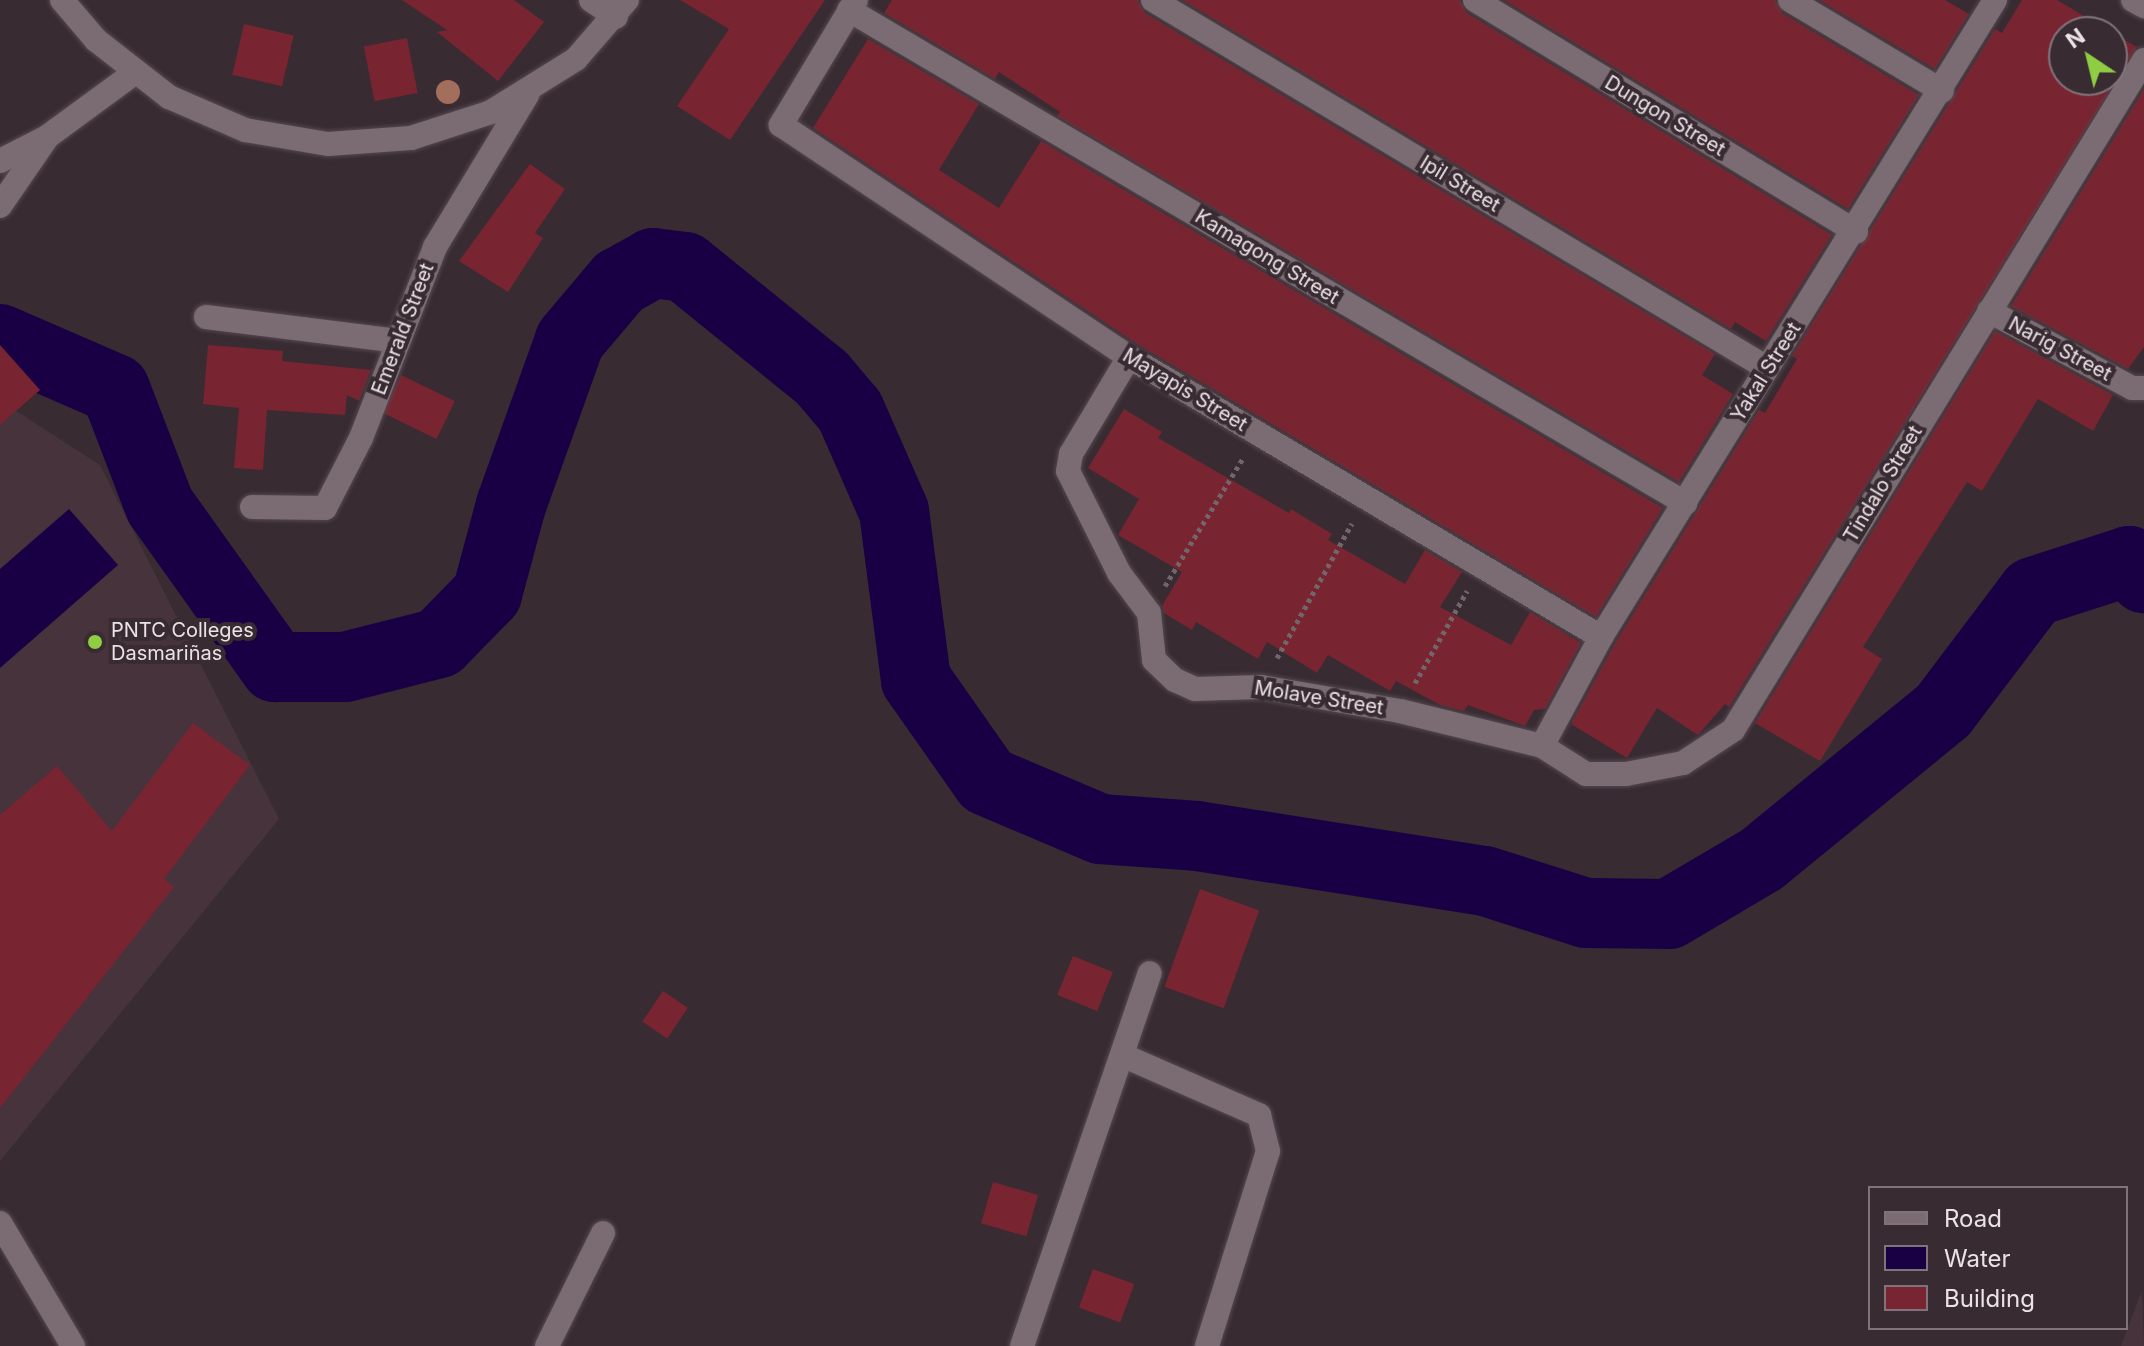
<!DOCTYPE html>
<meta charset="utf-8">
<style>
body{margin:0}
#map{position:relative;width:2144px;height:1346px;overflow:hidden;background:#382b32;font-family:Inter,sans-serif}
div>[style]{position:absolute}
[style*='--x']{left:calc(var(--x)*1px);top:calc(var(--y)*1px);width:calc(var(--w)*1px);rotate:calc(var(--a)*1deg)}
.built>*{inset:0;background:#46333c}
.water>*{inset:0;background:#190045}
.river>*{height:70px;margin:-35px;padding:0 35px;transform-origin:35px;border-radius:35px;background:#190045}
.building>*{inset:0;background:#782531;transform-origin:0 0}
.path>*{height:5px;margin-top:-2.5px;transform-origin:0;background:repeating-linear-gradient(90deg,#72666c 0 4px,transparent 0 8px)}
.roads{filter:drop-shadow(0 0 2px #54494f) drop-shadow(0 0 2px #54494f)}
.minor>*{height:24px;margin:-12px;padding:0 12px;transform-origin:12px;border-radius:12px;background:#7b6b73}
.trees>*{width:24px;height:24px;margin:-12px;border-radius:50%;background:#a46e5c}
.dots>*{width:22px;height:22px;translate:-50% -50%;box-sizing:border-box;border:4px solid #382b32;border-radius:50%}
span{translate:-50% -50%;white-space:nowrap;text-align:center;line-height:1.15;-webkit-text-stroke:8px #382b32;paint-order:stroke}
.street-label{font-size:20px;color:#ebe2e6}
.poi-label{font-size:20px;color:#ebe2e6}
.left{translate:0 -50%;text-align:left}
.legend{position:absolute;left:1868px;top:1186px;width:260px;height:144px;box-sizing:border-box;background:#382b32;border:2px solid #80747a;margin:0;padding:10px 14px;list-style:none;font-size:24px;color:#ebe2e6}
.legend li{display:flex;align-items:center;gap:16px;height:40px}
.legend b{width:40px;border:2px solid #80747a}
.north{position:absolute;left:2048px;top:16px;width:80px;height:80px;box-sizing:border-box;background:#382b32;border:2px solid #80747a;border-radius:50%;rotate:325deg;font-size:22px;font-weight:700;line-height:32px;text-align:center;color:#ebe2e6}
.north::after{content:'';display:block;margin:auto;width:28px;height:36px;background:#8fcd42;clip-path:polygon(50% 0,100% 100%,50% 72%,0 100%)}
</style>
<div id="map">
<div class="built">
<i style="clip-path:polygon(7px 405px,100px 465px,279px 819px,0 1161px,0 412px)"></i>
<i style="clip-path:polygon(2142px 1290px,2144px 1346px,2121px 1346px)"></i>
</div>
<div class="water">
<i style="clip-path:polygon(69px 509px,118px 565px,0 668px,0 569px)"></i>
</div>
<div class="river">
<i style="--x:0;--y:339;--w:125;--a:23.5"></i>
<i style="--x:115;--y:389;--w:125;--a:69"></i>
<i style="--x:160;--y:506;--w:198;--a:54.5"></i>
<i style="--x:275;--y:667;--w:70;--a:0"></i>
<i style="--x:345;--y:667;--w:97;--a:-14.3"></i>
<i style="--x:439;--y:643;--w:69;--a:-45.6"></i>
<i style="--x:487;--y:594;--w:92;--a:-74.9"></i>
<i style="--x:511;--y:505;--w:175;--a:-70.3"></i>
<i style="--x:570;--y:340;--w:76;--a:-49.8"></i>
<i style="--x:619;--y:282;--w:39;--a:-29"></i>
<i style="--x:653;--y:263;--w:32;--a:7"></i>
<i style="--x:685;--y:267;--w:176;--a:39"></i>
<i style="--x:822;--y:378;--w:43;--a:49.7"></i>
<i style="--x:850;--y:411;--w:109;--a:66.3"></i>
<i style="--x:894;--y:511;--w:170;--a:82.6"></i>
<i style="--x:916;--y:680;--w:123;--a:54.9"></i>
<i style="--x:987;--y:781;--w:123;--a:23"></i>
<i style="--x:1100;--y:829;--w:97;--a:4.1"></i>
<i style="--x:1197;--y:836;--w:291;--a:8.9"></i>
<i style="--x:1485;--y:881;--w:106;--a:17.6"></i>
<i style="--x:1586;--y:913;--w:83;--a:0.7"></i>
<i style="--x:1669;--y:914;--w:108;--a:-30.6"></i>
<i style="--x:1762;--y:859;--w:234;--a:-39.3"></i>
<i style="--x:1943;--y:711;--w:149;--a:-52.9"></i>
<i style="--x:2033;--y:592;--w:101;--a:-17.9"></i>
<i style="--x:2129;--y:561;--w:23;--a:49"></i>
</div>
<div class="building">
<i style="clip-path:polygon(402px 0,514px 0,544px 22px,498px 81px,437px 32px,447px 30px)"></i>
<i style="clip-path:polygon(680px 0,825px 0,730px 140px,677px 106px,729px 29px)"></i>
<i style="clip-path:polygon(892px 0,1138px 0,1145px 13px,1715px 354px,1702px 375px,1733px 394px,1679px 482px,1057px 116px,1060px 112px,999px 72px,995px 79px,884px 13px)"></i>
<i style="clip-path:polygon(1182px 0,1460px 0,1467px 13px,1832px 235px,1766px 341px,1735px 322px,1731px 329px)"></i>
<i style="clip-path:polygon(1504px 0,1775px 0,1782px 13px,1919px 95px,1848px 209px)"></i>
<i style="clip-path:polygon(1819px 0,1945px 0,1969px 14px,1935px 69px)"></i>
<i style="clip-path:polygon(2022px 0,2057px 0,2111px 32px,2064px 32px,2064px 80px,2112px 80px,2112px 33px,2137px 47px,1729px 707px,1725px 704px,1698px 735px,1657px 708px,1627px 758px,1571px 724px,1614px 645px,1759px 410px,1765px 413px,1797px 359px,1792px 356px,1995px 29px,2002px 33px)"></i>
<i style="left:244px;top:24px;width:51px;height:52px;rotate:13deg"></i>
<i style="left:407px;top:38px;width:56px;height:44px;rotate:79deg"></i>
<i style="clip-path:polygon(868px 39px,979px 104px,939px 170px,999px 208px,1041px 141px,1663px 508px,1596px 617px,1137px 344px,813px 128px)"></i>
<i style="clip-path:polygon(2144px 89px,2144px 347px,2128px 369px,2011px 306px)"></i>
<i style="clip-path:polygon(530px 164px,565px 189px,535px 233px,543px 238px,508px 292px,459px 261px)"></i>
<i style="clip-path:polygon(1995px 331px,2113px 395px,2093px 431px,2038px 399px,1982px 491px,1967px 482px,1863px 647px,1882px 659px,1820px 761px,1755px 723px)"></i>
<i style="clip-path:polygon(0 345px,40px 390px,0 425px)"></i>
<i style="clip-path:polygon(208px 345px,283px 351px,282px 361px,371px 370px,359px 401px,347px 395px,345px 415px,267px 410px,263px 470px,234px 468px,239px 408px,203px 404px)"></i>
<i style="left:401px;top:375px;width:60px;height:42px;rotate:26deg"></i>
<i style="clip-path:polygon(1124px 409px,1162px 432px,1158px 438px,1289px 513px,1291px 509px,1332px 534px,1328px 540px,1405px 584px,1425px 550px,1462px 572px,1440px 607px,1511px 645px,1530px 612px,1581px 643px,1545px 709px,1534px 710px,1525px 726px,1468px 705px,1464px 711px,1440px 705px,1396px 681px,1390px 691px,1328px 655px,1317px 673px,1267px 642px,1258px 659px,1196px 622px,1192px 630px,1164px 613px,1162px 606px,1182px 572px,1118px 535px,1139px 499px,1088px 468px)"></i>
<i style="clip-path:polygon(193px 723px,250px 765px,164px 879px,174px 887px,0 1108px,0 815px,57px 766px,112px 831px)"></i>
<i style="left:1200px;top:889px;width:63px;height:104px;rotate:20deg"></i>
<i style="left:1073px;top:956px;width:43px;height:42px;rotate:22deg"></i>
<i style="left:663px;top:991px;width:30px;height:37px;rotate:34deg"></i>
<i style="left:993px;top:1182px;width:47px;height:43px;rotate:16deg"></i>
<i style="left:1093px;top:1269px;width:44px;height:41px;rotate:20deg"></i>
</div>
<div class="path">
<i style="--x:1165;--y:586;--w:150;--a:-58.6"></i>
<i style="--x:1277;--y:658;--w:154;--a:-60.9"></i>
<i style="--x:1415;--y:683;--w:106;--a:-60.5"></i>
</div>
<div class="roads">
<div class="minor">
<i style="--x:62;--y:0;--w:52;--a:49.6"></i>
<i style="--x:96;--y:40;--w:93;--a:38"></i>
<i style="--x:169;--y:97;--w:83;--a:23.5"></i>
<i style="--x:245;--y:130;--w:84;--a:9.6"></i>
<i style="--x:328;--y:144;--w:83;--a:-4.1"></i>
<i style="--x:411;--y:138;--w:84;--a:-18"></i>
<i style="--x:491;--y:112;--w:100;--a:-31.9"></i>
<i style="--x:576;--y:59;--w:78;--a:-49.2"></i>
<i style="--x:591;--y:0;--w:30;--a:34"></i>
<i style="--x:856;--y:0;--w:146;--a:121"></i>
<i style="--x:781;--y:125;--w:418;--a:33.7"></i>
<i style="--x:1129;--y:357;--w:549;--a:30.68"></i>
<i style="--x:1153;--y:0;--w:716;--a:30.94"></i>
<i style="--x:1475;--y:0;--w:446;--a:31.3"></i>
<i style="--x:1790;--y:0;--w:177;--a:30.9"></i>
<i style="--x:2133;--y:0;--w:13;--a:29"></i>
<i style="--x:849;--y:10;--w:971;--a:30.53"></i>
<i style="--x:0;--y:161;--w:53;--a:-27.1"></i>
<i style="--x:47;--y:137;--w:108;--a:-36.3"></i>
<i style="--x:0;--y:206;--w:81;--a:-55.5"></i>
<i style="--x:1989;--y:311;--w:162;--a:28.3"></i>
<i style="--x:2132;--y:388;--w:12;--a:0"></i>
<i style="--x:206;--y:317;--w:193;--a:7.1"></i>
<i style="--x:1129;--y:357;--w:113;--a:120.9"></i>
<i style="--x:1071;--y:454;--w:17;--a:100"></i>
<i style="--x:1068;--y:471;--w:114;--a:63.4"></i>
<i style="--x:1119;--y:573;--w:50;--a:53.1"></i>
<i style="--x:1149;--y:613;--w:47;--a:83.9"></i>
<i style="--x:1154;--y:660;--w:29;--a:44"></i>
<i style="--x:1175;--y:680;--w:22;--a:24"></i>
<i style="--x:1195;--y:689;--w:66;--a:-1.7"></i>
<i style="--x:1261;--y:687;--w:141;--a:9.8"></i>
<i style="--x:1400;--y:711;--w:146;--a:13.8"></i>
<i style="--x:1542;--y:746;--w:52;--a:32.5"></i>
<i style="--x:1586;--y:774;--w:40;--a:0"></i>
<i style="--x:1626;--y:774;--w:58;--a:-10.9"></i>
<i style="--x:1683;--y:763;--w:60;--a:-33.4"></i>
<i style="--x:1733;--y:730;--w:786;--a:-58.47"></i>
<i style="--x:252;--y:507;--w:73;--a:0.8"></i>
<i style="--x:325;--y:508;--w:79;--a:-62.8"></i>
<i style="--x:361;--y:438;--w:205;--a:-68.8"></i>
<i style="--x:435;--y:247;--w:178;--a:-58.8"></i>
<i style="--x:1542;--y:746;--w:124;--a:-61.6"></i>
<i style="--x:1601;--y:637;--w:749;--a:-58.26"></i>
<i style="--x:1122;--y:1055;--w:150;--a:23.7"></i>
<i style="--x:1259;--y:1115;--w:37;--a:76"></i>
<i style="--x:1268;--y:1151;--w:204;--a:107.4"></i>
<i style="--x:0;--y:1223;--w:143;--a:59.3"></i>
<i style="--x:547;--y:1346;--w:126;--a:-63.6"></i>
<i style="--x:1022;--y:1346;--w:394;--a:-71.1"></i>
</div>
</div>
<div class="trees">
<i style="left:448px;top:92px"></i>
</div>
<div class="dots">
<i style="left:95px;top:642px;background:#8fcd42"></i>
</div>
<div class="street-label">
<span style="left:1665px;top:116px;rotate:31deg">Dungon Street</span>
<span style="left:1460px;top:184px;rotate:31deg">Ipil Street</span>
<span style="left:1267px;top:257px;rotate:31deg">Kamagong Street</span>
<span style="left:403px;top:329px;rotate:-69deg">Emerald Street</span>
<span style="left:2060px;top:349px;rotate:28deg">Narig Street</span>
<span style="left:1766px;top:372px;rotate:-58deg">Yakal Street</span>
<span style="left:1185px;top:390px;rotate:31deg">Mayapis Street</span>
<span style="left:1883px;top:484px;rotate:-59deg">Tindalo Street</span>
<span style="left:1319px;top:698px;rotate:9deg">Molave Street</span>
</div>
<div class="poi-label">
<span class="left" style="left:111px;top:642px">PNTC Colleges<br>Dasmariñas</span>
</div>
<ul class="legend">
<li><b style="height:10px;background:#7b6b73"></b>Road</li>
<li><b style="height:22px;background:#190045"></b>Water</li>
<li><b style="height:22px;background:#782531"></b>Building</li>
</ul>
<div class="north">N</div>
</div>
